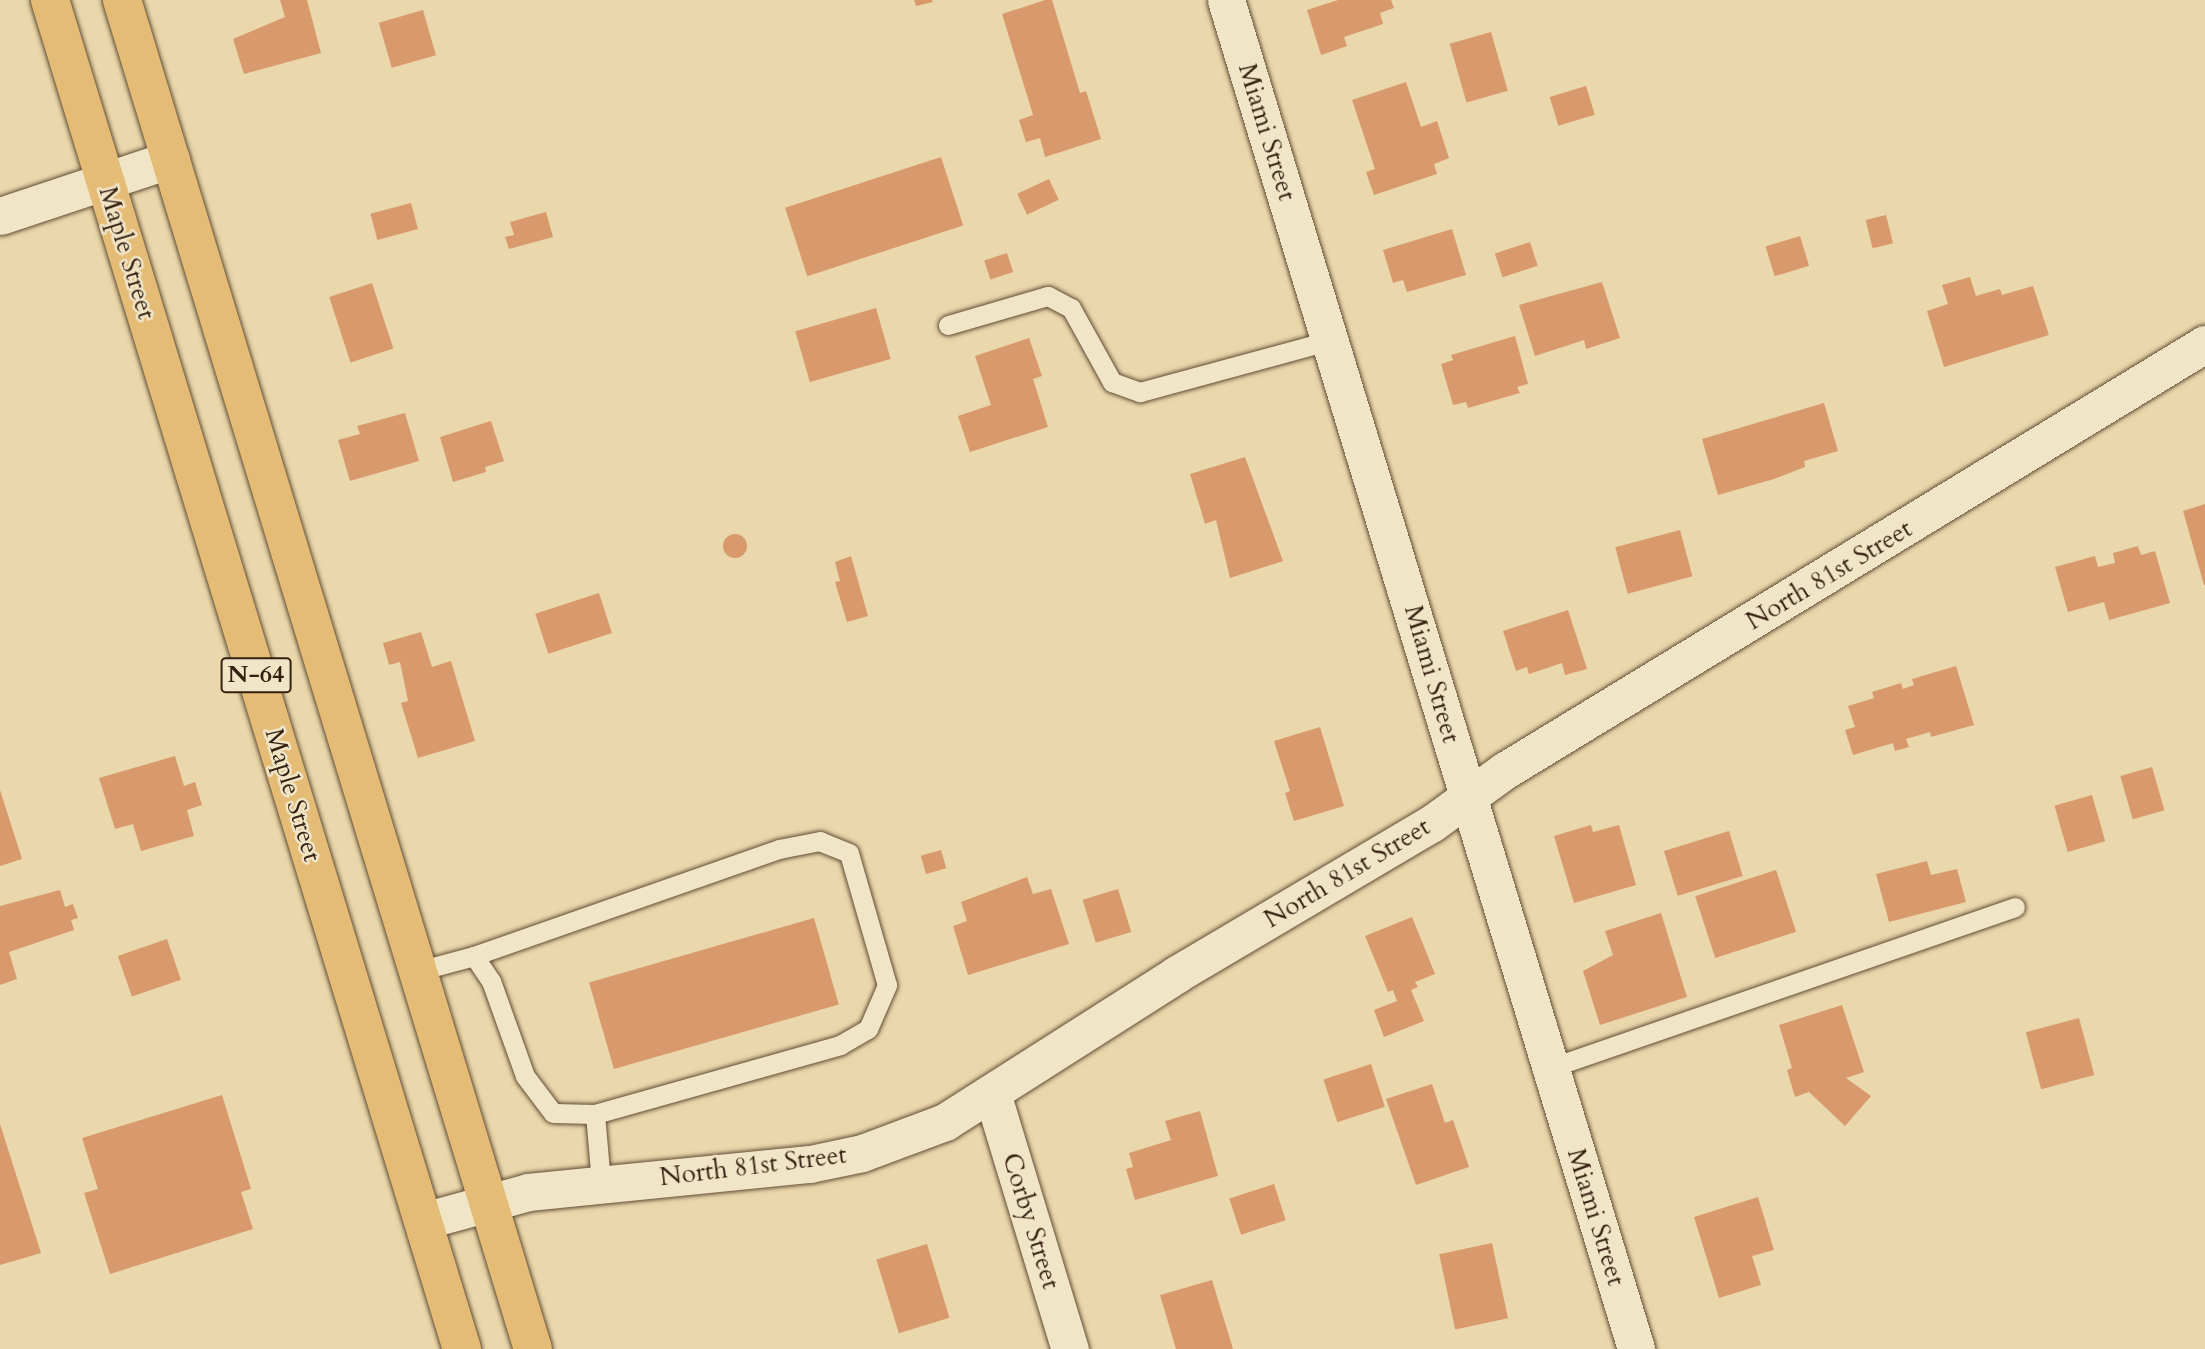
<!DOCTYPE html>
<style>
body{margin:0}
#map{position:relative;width:2205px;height:1349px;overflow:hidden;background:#ead7ab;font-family:Cardo,serif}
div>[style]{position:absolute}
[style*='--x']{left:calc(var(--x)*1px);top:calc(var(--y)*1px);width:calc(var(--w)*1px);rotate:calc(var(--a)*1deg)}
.building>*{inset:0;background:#d89a6d;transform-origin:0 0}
.round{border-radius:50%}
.roads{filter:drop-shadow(0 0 2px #624d36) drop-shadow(0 0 2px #624d36)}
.lane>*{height:19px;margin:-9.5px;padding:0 9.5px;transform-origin:9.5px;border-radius:9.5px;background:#f1e5c8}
.street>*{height:37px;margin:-18.5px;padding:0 18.5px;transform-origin:18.5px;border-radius:18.5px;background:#f1e5c8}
.primary>*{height:38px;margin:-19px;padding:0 19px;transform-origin:19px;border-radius:19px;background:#e5bc76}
span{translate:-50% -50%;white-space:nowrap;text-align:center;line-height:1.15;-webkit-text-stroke:5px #f1e5c8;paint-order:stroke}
.shield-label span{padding:2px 5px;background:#f1e5c8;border:2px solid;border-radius:5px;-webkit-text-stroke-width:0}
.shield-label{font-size:24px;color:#351f0f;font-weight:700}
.street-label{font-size:26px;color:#351f0f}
</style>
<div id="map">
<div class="building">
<i style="clip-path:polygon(280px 0,307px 0,321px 53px,244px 74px,233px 39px,285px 17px)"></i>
<i style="clip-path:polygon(914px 0,932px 0,933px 2px,916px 6px)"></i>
<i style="clip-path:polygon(1045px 0,1052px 0,1080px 93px,1086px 91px,1101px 139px,1045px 157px,1040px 138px,1026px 142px,1019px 120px,1033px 115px,1002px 14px)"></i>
<i style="clip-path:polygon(1338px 0,1391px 0,1394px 8px,1380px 13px,1383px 24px,1344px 37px,1347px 46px,1321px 55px,1307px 10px)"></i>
<i style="left:423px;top:10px;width:47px;height:46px;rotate:74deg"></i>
<i style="left:1491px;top:32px;width:61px;height:43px;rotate:74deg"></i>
<i style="clip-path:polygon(1406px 82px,1421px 127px,1437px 121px,1449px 158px,1434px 164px,1437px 174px,1374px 195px,1366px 172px,1375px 169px,1352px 100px)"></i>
<i style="left:1586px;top:86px;width:30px;height:38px;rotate:73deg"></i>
<i style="left:941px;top:157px;width:72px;height:164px;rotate:72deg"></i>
<i style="left:1049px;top:179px;width:23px;height:35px;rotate:65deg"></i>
<i style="left:411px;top:203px;width:27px;height:42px;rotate:75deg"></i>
<i style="clip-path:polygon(546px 212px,553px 237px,509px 249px,505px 237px,514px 235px,510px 222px)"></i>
<i style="left:1886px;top:215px;width:29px;height:21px;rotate:76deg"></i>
<i style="clip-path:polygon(1452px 229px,1466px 275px,1407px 292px,1403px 280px,1393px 283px,1383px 250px)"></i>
<i style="left:1800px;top:236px;width:31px;height:36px;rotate:73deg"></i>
<i style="left:1530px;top:242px;width:25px;height:37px;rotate:72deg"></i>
<i style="left:1007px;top:253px;width:20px;height:24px;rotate:72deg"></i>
<i style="clip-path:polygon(1970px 277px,1976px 296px,2000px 289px,2002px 295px,2033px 286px,2049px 335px,1944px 367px,1927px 311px,1948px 304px,1942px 285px)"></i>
<i style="clip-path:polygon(1602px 282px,1620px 338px,1586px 349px,1584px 340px,1535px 356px,1519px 305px)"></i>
<i style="left:372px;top:283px;width:69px;height:45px;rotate:72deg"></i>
<i style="left:876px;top:308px;width:53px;height:84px;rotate:74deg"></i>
<i style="clip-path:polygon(1515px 336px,1528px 384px,1517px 387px,1520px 393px,1468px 408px,1466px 402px,1453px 405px,1441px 364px,1453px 360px,1451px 355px)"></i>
<i style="clip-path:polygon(1029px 338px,1042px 376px,1033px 379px,1048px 427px,970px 452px,958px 416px,991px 405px,975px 356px)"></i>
<i style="clip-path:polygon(1824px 403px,1838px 451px,1804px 461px,1805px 467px,1774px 479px,1718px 495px,1702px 439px)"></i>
<i style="clip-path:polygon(405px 413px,419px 461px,350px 481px,338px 440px,360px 434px,357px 426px)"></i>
<i style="clip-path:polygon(491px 421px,504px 461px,485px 467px,486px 472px,453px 482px,440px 437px)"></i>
<i style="clip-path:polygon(1245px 457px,1283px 561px,1230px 578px,1216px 520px,1205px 524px,1190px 474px)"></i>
<i style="clip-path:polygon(2205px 504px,2205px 585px,2204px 585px,2183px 511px)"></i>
<i style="left:1680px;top:530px;width:48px;height:67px;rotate:75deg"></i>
<i class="round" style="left:723px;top:534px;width:24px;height:24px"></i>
<i style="clip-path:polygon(2138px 546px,2141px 555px,2155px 551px,2170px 603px,2109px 620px,2104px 602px,2068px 612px,2055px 567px,2095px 556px,2098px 567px,2115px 563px,2113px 553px)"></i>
<i style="clip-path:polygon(851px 556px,868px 616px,847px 622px,835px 582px,840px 581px,835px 562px)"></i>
<i style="left:599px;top:593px;width:42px;height:67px;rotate:72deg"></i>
<i style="clip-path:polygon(1568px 610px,1587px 669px,1565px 675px,1562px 663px,1529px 674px,1527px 667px,1516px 671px,1503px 631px)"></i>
<i style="clip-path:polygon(421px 632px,432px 667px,451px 661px,475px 741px,418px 758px,401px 703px,408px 701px,400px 662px,389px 665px,383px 643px)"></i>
<i style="clip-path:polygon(1956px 666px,1974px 725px,1931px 737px,1930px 732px,1906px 739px,1909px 747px,1895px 751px,1893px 743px,1853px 755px,1845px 730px,1855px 727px,1848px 706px,1874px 698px,1872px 692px,1901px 683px,1903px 689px,1914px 685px,1912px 679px)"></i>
<i style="clip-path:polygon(1320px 727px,1344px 806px,1294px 821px,1285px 793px,1290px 791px,1274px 741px)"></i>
<i style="clip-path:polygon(175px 756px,184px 786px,195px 782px,202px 805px,187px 810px,194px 836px,141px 851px,133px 824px,115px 829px,99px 778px)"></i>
<i style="left:2152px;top:767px;width:45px;height:33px;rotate:74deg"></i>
<i style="clip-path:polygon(0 790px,22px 859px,0 866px)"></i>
<i style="left:2092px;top:795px;width:48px;height:39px;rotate:74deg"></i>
<i style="clip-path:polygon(1591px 825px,1593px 832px,1619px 825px,1636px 885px,1574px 903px,1554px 836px)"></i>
<i style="left:1729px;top:831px;width:47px;height:68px;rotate:73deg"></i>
<i style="left:941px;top:850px;width:19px;height:21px;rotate:74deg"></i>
<i style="clip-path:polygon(1927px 861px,1931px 875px,1957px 869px,1966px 902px,1889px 922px,1876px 874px)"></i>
<i style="left:1776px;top:870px;width:65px;height:85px;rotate:72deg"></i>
<i style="clip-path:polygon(1027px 877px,1033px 894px,1051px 889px,1069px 944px,968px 975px,953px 926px,967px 921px,961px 902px)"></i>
<i style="left:1118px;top:889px;width:45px;height:37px;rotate:73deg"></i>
<i style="clip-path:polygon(60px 890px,65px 907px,73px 904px,78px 918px,71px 920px,74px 930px,9px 952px,17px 979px,0 985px,0 906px)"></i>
<i style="clip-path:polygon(1661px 913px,1687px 997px,1600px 1025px,1583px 971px,1613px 955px,1605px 931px)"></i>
<i style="clip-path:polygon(1412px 917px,1435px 974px,1415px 982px,1418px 987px,1411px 990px,1424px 1021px,1384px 1037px,1374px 1010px,1397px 1001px,1393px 990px,1388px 992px,1365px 936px)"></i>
<i style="left:814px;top:918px;width:90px;height:234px;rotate:74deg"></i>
<i style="left:167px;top:939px;width:43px;height:52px;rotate:71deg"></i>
<i style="clip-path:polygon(1842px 1005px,1864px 1072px,1846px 1078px,1871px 1096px,1845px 1126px,1809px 1092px,1795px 1097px,1787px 1070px,1792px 1068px,1779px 1025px)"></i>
<i style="left:2079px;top:1018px;width:59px;height:55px;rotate:75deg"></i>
<i style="left:1371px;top:1064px;width:45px;height:50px;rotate:72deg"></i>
<i style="clip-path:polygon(1432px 1084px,1445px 1123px,1453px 1120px,1469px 1167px,1416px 1185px,1386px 1099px)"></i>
<i style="clip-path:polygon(222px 1095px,251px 1189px,241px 1192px,253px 1229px,110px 1274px,84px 1193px,98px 1189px,82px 1138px)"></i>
<i style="clip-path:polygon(1200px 1111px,1218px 1176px,1135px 1200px,1126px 1169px,1133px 1167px,1129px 1153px,1171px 1140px,1165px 1121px)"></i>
<i style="clip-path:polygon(0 1124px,41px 1253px,0 1265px)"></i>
<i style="left:1274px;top:1184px;width:38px;height:47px;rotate:72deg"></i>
<i style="clip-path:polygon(1758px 1197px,1774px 1250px,1752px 1256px,1761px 1285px,1719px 1298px,1694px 1217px)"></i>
<i style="left:1492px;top:1243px;width:77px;height:54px;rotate:78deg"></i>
<i style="left:927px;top:1244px;width:77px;height:53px;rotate:73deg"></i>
<i style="clip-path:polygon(1212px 1280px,1233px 1349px,1176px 1349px,1160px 1295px)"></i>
</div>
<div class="roads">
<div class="lane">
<i style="--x:948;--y:325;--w:104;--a:-16.2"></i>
<i style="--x:1048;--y:296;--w:26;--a:28"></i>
<i style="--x:1071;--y:308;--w:85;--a:61"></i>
<i style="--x:1112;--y:382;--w:30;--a:20"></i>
<i style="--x:1140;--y:392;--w:198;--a:-15.2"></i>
<i style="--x:418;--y:971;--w:58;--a:-15"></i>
<i style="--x:474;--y:956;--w:30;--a:56"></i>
<i style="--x:491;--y:981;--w:101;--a:70.3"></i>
<i style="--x:525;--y:1076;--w:46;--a:52.9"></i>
<i style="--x:553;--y:1113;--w:42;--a:1.4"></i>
<i style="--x:595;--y:1114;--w:255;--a:-15.7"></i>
<i style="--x:840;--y:1045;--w:32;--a:-30"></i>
<i style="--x:868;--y:1029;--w:48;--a:-66.6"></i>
<i style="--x:887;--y:985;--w:137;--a:-106.1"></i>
<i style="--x:849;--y:853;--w:31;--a:-158"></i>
<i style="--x:820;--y:841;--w:42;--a:169"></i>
<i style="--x:779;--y:849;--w:323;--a:160.7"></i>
<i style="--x:1550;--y:1068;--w:492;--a:-19.1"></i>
<i style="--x:595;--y:1114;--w:68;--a:85"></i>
</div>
<div class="street">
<i style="--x:1226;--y:0;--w:1410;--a:73.09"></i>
<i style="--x:0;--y:216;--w:180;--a:-18.4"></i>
<i style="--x:992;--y:1093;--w:268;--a:73.1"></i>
<i style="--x:423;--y:1221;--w:109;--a:-15.4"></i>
<i style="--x:528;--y:1192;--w:283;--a:-5.7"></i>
<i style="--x:810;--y:1164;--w:53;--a:-11.9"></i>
<i style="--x:862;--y:1153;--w:89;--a:-20.5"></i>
<i style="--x:945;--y:1122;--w:275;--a:-32.5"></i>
<i style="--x:1177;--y:974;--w:295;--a:-30.6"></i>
<i style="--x:1431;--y:824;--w:90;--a:-36"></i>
<i style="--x:1504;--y:771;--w:821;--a:-31.35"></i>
</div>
<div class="primary">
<i style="--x:50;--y:0;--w:1411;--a:73.02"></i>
<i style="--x:122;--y:0;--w:1410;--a:73.06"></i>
</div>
</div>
<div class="shield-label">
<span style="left:256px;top:675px">N-64</span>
</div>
<div class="street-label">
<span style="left:1267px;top:132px;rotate:73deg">Miami Street</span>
<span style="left:127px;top:253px;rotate:73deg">Maple Street</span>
<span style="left:1829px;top:575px;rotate:-31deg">North 81st Street</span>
<span style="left:1432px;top:674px;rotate:74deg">Miami Street</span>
<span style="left:293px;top:795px;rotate:73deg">Maple Street</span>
<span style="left:1347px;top:873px;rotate:-31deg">North 81st Street</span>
<span style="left:753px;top:1166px;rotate:-7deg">North 81st Street</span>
<span style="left:1596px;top:1217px;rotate:73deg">Miami Street</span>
<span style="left:1031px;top:1221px;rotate:73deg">Corby Street</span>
</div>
</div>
